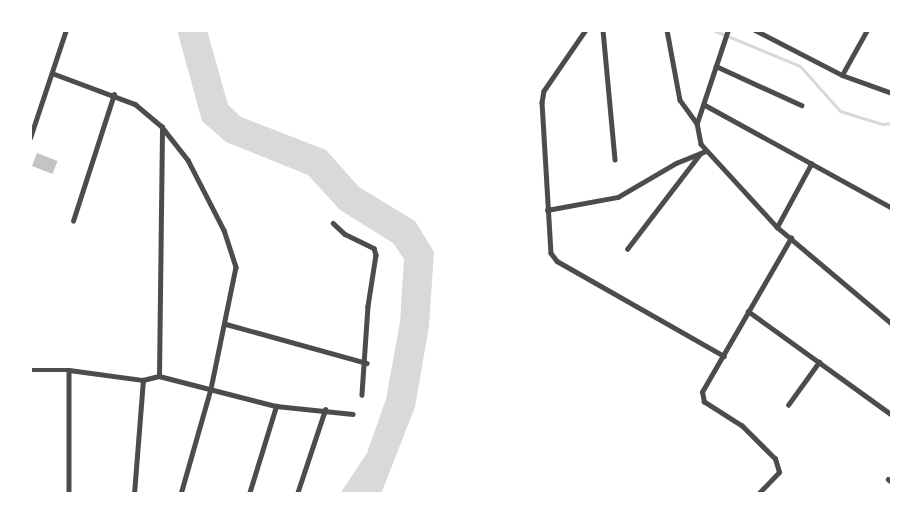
<!DOCTYPE html>
<style>
body{margin:0}
#map{position:relative;width:922px;height:524px;overflow:hidden;background:#fff;font-family:Raleway,sans-serif}
div>[style]{position:absolute}
[style*='--x']{left:calc(var(--x)*1px);top:calc(var(--y)*1px);width:calc(var(--w)*1px);rotate:calc(var(--a)*1deg)}
.water>*{inset:0;background:#d9d9d9}
.stream>*{height:3px;margin:-1.5px;padding:0 1.5px;transform-origin:1.5px;border-radius:1.5px;background:#d9d9d9}
.building>*{inset:0;background:#c4c4c4;transform-origin:0 0}
.minor>*{height:4.5px;margin:-2.25px;padding:0 2.25px;transform-origin:2.25px;border-radius:2.25px;background:#4c4c4c}
span{translate:-50% -50%;white-space:nowrap;text-align:center;line-height:1.15;-webkit-text-stroke:4.5px #fff;paint-order:stroke}
.frame{position:absolute;inset:0;border:32px solid #fff;pointer-events:none}
</style>
<div id="map">
<div class="water">
<i style="clip-path:polygon(177px 30px,207px 30px,228px 105px,241px 117px,326px 150px,359px 187px,415px 221px,434px 252px,429px 326px,415px 407px,381px 494px,340px 494px,367px 453px,386px 399px,400px 322px,404px 259px,393px 243px,340px 210px,308px 175px,226px 142px,202px 121px)"></i>
</div>
<div class="stream">
<i style="--x:713;--y:30;--w:94;--a:22.5"></i>
<i style="--x:800;--y:66;--w:60;--a:48.4"></i>
<i style="--x:840;--y:111;--w:44;--a:17.2"></i>
<i style="--x:882;--y:124;--w:10;--a:-6"></i>
</div>
<div class="building">
<i style="left:37px;top:153px;width:22px;height:14px;rotate:21deg"></i>
</div>
<div class="minor">
<i style="--x:586;--y:30;--w:74;--a:124.5"></i>
<i style="--x:544;--y:91;--w:11;--a:100"></i>
<i style="--x:542;--y:102;--w:151;--a:86.6"></i>
<i style="--x:551;--y:253;--w:10;--a:53"></i>
<i style="--x:557;--y:261;--w:192;--a:29.6"></i>
<i style="--x:603;--y:30;--w:130;--a:84.7"></i>
<i style="--x:667;--y:30;--w:71;--a:79.5"></i>
<i style="--x:680;--y:100;--w:29;--a:54"></i>
<i style="--x:697;--y:123;--w:21;--a:79"></i>
<i style="--x:701;--y:144;--w:113;--a:47.5"></i>
<i style="--x:777;--y:227;--w:150;--a:40.1"></i>
<i style="--x:755;--y:30;--w:98;--a:27.3"></i>
<i style="--x:842;--y:75;--w:53;--a:19.8"></i>
<i style="--x:716;--y:66;--w:94;--a:24.6"></i>
<i style="--x:52;--y:73;--w:89;--a:20.5"></i>
<i style="--x:135;--y:104;--w:35;--a:40"></i>
<i style="--x:162;--y:127;--w:42;--a:51.8"></i>
<i style="--x:188;--y:160;--w:79;--a:62.8"></i>
<i style="--x:224;--y:230;--w:39;--a:72"></i>
<i style="--x:236;--y:267;--w:125;--a:101.6"></i>
<i style="--x:211;--y:389;--w:109;--a:105.9"></i>
<i style="--x:842;--y:75;--w:51;--a:-60.9"></i>
<i style="--x:705;--y:105;--w:213;--a:28.8"></i>
<i style="--x:697;--y:123;--w:98;--a:-71.6"></i>
<i style="--x:30;--y:138;--w:114;--a:-71.6"></i>
<i style="--x:547;--y:210;--w:72;--a:-10.4"></i>
<i style="--x:618;--y:197;--w:67;--a:-30.4"></i>
<i style="--x:676;--y:163;--w:32;--a:-22"></i>
<i style="--x:73;--y:221;--w:133;--a:-72.1"></i>
<i style="--x:333;--y:223;--w:16;--a:43"></i>
<i style="--x:345;--y:234;--w:32;--a:26"></i>
<i style="--x:374;--y:248;--w:7;--a:74"></i>
<i style="--x:376;--y:255;--w:52;--a:98.9"></i>
<i style="--x:368;--y:306;--w:89;--a:93.9"></i>
<i style="--x:777;--y:227;--w:72;--a:-61.6"></i>
<i style="--x:627;--y:249;--w:120;--a:-52.5"></i>
<i style="--x:748;--y:311;--w:178;--a:35.8"></i>
<i style="--x:226;--y:324;--w:146;--a:15.5"></i>
<i style="--x:30;--y:370;--w:39;--a:0"></i>
<i style="--x:69;--y:370;--w:75;--a:7.7"></i>
<i style="--x:143;--y:380;--w:16;--a:-14"></i>
<i style="--x:159;--y:376;--w:121;--a:14.4"></i>
<i style="--x:276;--y:406;--w:77;--a:5.9"></i>
<i style="--x:69;--y:370;--w:124;--a:90"></i>
<i style="--x:159;--y:376;--w:249;--a:-89.3"></i>
<i style="--x:788;--y:405;--w:53;--a:-54.2"></i>
<i style="--x:888;--y:479;--w:5;--a:37"></i>
<i style="--x:134;--y:494;--w:114;--a:-85.5"></i>
<i style="--x:249;--y:494;--w:92;--a:-72.9"></i>
<i style="--x:297;--y:494;--w:89;--a:-71.6"></i>
<i style="--x:758;--y:494;--w:30;--a:-46"></i>
<i style="--x:779;--y:472;--w:14;--a:-107"></i>
<i style="--x:775;--y:459;--w:47;--a:-135"></i>
<i style="--x:742;--y:426;--w:45;--a:-147.7"></i>
<i style="--x:704;--y:402;--w:10;--a:-101"></i>
<i style="--x:702;--y:392;--w:178;--a:-60"></i>
</div>
<div class="frame"></div>
</div>
